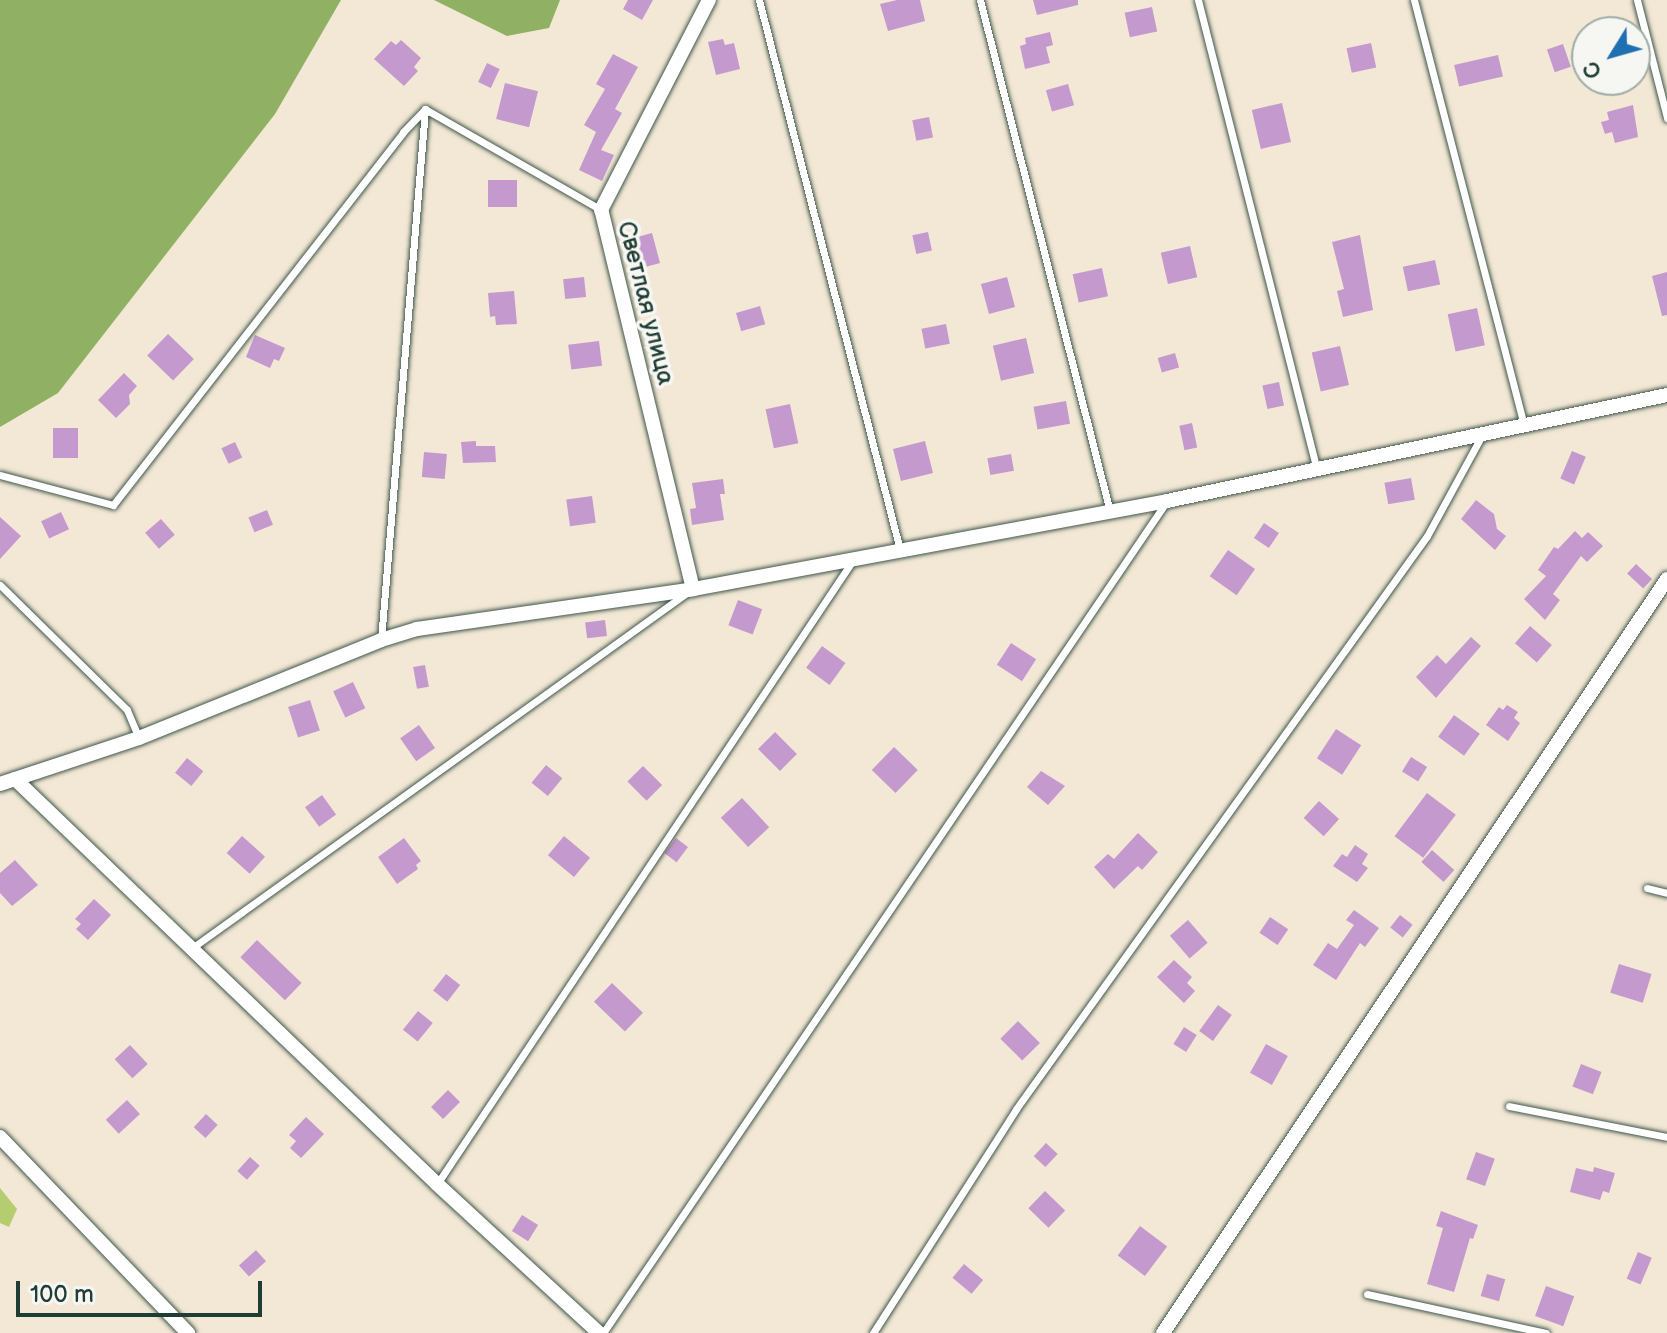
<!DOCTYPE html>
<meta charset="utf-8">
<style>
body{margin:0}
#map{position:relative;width:1667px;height:1333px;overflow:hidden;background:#f3e8d5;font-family:"Balsamiq Sans",sans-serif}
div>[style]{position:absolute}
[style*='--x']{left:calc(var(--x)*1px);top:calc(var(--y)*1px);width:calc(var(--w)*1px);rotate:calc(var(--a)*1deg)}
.green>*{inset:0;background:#b6cc71}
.forest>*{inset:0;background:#90b063}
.building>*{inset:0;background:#c49ace;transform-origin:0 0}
.roads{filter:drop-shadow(0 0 2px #3f574c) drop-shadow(0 0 2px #3f574c)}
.lane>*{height:7px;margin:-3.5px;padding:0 3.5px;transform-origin:3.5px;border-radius:3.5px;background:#fff}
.street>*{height:14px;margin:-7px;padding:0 7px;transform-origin:7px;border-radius:7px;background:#fff}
span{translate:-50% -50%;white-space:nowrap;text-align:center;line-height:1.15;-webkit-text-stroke:7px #f6f6f2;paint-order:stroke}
.street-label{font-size:24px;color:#1f3d34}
.north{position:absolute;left:1571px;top:16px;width:80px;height:80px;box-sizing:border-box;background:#f6f6f2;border:2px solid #a0aca6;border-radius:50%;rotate:233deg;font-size:22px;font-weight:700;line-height:32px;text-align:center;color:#1f3d34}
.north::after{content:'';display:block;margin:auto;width:28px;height:36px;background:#1f6fb2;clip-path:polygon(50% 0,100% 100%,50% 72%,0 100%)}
.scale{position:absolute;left:16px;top:1281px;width:246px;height:36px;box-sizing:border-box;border:4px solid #1f3d34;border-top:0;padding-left:10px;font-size:24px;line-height:28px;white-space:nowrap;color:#1f3d34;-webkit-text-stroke:6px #f6f6f2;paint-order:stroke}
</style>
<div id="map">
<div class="green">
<i style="clip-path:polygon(0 1188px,17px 1209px,9px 1227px,0 1223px)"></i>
</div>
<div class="forest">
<i style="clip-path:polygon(0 0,341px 0,275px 114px,58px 393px,0 427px)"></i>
<i style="clip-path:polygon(434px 0,560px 0,549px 28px,507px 36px)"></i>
</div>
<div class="building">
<i style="clip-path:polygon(628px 0,653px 0,642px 20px,623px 9px)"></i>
<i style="clip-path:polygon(897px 0,920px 0,925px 21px,888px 31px,880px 4px)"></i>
<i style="clip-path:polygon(1033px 0,1078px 0,1078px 5px,1037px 15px)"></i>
<i style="left:1152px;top:7px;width:25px;height:28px;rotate:78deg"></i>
<i style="clip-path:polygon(1050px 32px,1053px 45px,1046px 47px,1050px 63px,1025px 69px,1020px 46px,1026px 44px,1025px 38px)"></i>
<i style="clip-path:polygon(723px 39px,725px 45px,734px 43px,740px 69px,716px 75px,708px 42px)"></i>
<i style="clip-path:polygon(401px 40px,421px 58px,414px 67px,418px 71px,404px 86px,374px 59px,391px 41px,396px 45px)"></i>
<i style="left:1371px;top:43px;width:25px;height:25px;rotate:78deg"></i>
<i style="left:1563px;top:44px;width:24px;height:17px;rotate:71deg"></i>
<i style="clip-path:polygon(613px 54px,638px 67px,615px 109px,622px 113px,601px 150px,614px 155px,602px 181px,579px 170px,596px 132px,584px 125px,605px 89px,596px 84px)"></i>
<i style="left:1498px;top:55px;width:22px;height:45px;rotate:77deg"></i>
<i style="left:487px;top:63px;width:14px;height:21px;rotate:25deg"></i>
<i style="left:505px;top:83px;width:34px;height:37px;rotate:14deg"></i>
<i style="left:1068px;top:84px;width:22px;height:23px;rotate:74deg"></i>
<i style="left:1282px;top:103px;width:40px;height:31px;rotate:77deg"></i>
<i style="clip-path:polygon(1633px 105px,1638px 137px,1615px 143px,1612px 132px,1605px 134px,1601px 122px,1609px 120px,1607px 112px)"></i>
<i style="left:929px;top:117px;width:21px;height:17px;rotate:79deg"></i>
<i style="left:488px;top:180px;width:29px;height:27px"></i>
<i style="left:928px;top:232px;width:19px;height:16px;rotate:78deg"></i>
<i style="left:652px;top:233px;width:31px;height:24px;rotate:75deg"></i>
<i style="clip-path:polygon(1360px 235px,1373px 310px,1343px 317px,1337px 291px,1344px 289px,1332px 242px)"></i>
<i style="left:1190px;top:246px;width:32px;height:30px;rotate:77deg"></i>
<i style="left:1435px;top:260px;width:25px;height:33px;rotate:78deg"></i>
<i style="left:1102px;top:268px;width:29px;height:30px;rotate:78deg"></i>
<i style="clip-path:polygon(1667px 272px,1667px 315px,1662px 316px,1652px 276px)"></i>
<i style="left:584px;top:277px;width:20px;height:21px;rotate:84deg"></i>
<i style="left:1007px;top:277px;width:31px;height:27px;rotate:75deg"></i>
<i style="clip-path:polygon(514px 291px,517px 324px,496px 325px,495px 316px,490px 317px,488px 293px)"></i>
<i style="left:760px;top:306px;width:19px;height:25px;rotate:74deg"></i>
<i style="left:1477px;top:308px;width:38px;height:30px;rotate:78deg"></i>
<i style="left:946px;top:324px;width:20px;height:25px;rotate:79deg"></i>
<i style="left:168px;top:334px;width:36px;height:30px;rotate:44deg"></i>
<i style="clip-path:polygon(255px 335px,285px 348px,279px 361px,274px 359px,270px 368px,246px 357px)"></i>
<i style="left:1026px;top:338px;width:36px;height:34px;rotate:77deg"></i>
<i style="left:599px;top:341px;width:25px;height:31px;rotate:83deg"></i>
<i style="left:1340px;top:346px;width:40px;height:29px;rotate:77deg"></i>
<i style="left:1175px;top:353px;width:15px;height:18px;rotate:74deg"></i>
<i style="clip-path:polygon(124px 373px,137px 386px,129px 395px,130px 404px,116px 418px,98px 400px)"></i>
<i style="left:1279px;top:382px;width:24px;height:17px;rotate:78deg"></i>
<i style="left:1066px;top:401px;width:23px;height:33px;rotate:80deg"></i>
<i style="left:790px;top:404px;width:40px;height:25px;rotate:78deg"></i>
<i style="left:1192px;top:423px;width:25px;height:13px;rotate:78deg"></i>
<i style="left:53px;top:428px;width:25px;height:30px"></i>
<i style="clip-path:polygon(476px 441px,476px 446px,495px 446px,496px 462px,463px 463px,461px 442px)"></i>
<i style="left:925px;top:441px;width:33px;height:33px;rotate:76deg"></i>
<i style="left:235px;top:442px;width:17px;height:15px;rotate:65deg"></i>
<i style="left:1572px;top:451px;width:15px;height:30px;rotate:23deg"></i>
<i style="left:424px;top:452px;width:23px;height:25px;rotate:5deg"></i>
<i style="left:1011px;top:454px;width:17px;height:24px;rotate:80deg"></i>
<i style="left:1411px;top:478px;width:22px;height:27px;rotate:80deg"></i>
<i style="clip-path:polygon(723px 479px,725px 494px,720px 494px,724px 520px,692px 525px,690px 509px,696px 508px,692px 483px)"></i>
<i style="left:592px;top:496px;width:27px;height:26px;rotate:82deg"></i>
<i style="clip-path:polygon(1476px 500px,1494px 514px,1497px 529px,1506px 536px,1495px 550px,1461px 519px)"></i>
<i style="left:267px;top:510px;width:16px;height:20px;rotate:68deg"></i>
<i style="left:61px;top:512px;width:19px;height:22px;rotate:65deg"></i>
<i style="clip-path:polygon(0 517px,21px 536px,0 559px)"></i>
<i style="left:161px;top:519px;width:21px;height:21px;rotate:49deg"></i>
<i style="left:1264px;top:523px;width:18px;height:18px;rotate:34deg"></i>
<i style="clip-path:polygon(1575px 531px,1582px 538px,1588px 532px,1603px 546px,1587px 562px,1581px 556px,1553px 594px,1560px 600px,1545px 620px,1524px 599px,1546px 576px,1538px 570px,1554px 547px,1558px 549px)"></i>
<i style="left:1228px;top:550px;width:33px;height:32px;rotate:35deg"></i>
<i style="left:1636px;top:564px;width:22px;height:13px;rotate:43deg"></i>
<i style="left:738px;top:600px;width:26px;height:27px;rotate:21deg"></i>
<i style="left:605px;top:620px;width:16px;height:20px;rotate:83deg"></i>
<i style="left:1530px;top:626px;width:29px;height:23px;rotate:41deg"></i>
<i style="clip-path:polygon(1471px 637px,1481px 646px,1436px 698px,1416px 677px,1437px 655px,1446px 664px)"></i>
<i style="left:1011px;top:643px;width:30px;height:26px;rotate:33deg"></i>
<i style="left:822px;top:646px;width:29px;height:27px;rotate:36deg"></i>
<i style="left:425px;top:665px;width:22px;height:12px;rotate:80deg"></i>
<i style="left:353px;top:682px;width:29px;height:22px;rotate:65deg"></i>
<i style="left:310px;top:700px;width:32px;height:23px;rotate:72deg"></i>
<i style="clip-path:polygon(1507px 705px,1518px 712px,1514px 718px,1520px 723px,1508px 741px,1486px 725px,1499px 707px,1503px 710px)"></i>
<i style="left:1454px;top:715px;width:32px;height:27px;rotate:36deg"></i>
<i style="left:419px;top:725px;width:28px;height:23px;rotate:55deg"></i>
<i style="left:1336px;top:729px;width:30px;height:35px;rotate:33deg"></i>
<i style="left:775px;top:732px;width:31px;height:24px;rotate:45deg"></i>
<i style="left:894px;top:747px;width:33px;height:32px;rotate:44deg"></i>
<i style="left:1411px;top:757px;width:19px;height:17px;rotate:32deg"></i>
<i style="left:187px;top:758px;width:21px;height:19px;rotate:39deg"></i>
<i style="left:546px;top:765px;width:21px;height:23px;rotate:39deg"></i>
<i style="left:643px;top:766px;width:27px;height:22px;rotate:45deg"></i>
<i style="clip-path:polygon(1041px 771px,1065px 786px,1048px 805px,1027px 787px)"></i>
<i style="left:1427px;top:793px;width:36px;height:54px;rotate:37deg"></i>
<i style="left:322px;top:795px;width:24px;height:21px;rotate:54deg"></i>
<i style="left:742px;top:798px;width:40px;height:29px;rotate:47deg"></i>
<i style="left:1319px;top:801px;width:27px;height:23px;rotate:42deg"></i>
<i style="clip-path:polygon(1138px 833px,1158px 852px,1142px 870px,1138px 866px,1114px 889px,1094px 867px,1108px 854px,1114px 859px)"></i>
<i style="left:242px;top:836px;width:31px;height:23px;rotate:42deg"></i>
<i style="left:564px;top:836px;width:34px;height:25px;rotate:40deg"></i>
<i style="clip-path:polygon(404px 838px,421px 861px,416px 865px,418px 869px,397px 884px,378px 857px)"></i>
<i style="left:676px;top:838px;width:15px;height:19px;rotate:37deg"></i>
<i style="clip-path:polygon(1355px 845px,1368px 854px,1362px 864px,1368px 868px,1357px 882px,1333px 866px,1342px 854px,1347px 857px)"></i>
<i style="left:1432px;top:850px;width:30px;height:16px;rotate:42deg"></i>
<i style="clip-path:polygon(15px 860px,38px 885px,12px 906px,0 893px,0 873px)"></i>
<i style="clip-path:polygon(94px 899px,111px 915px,88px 940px,76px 929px,81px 924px,75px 919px)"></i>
<i style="clip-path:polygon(1354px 910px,1379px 928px,1365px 947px,1360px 943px,1336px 980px,1313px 965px,1328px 943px,1337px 949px,1354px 925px,1346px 920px)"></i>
<i style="left:1400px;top:915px;width:16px;height:16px;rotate:38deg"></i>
<i style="left:1270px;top:917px;width:22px;height:19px;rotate:34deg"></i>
<i style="left:1188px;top:920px;width:30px;height:24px;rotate:49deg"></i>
<i style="left:257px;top:940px;width:62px;height:24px;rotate:44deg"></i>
<i style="clip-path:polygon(1174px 960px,1192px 977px,1187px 983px,1195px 991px,1184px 1003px,1157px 977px)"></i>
<i style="left:1619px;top:964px;width:34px;height:30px;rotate:17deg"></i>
<i style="left:446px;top:974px;width:18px;height:21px;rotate:38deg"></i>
<i style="left:612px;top:983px;width:43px;height:26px;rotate:44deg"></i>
<i style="left:1218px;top:1005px;width:17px;height:32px;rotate:36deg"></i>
<i style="left:418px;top:1011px;width:19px;height:24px;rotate:39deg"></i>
<i style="left:1018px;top:1021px;width:31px;height:25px;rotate:45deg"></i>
<i style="left:1184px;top:1027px;width:15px;height:20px;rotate:32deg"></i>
<i style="left:1266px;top:1044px;width:25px;height:33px;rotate:29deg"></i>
<i style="left:130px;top:1045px;width:26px;height:21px;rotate:47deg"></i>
<i style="left:1581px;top:1064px;width:22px;height:24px;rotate:21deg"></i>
<i style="left:448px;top:1090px;width:17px;height:24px;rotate:45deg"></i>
<i style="left:127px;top:1100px;width:19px;height:29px;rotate:47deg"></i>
<i style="left:206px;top:1114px;width:16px;height:18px;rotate:43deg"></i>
<i style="clip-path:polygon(306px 1117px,324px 1134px,301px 1158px,290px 1148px,296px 1141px,289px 1135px)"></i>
<i style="left:1046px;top:1143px;width:16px;height:18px;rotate:43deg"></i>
<i style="left:1476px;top:1152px;width:20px;height:29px;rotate:20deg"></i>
<i style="left:250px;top:1157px;width:13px;height:19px;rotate:42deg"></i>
<i style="clip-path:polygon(1594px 1167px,1615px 1173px,1609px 1193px,1603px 1191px,1600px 1200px,1570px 1192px,1576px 1168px,1593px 1172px)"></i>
<i style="left:1045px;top:1191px;width:28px;height:24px;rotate:44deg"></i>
<i style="clip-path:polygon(1441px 1211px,1478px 1225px,1473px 1239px,1470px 1238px,1454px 1292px,1427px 1284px,1443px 1228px,1436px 1226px)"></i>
<i style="left:522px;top:1215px;width:19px;height:19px;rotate:32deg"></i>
<i style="left:1140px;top:1226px;width:34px;height:37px;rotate:37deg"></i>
<i style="left:256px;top:1250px;width:15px;height:23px;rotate:48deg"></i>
<i style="left:1638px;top:1252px;width:15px;height:29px;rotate:23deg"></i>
<i style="left:964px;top:1264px;width:25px;height:18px;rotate:40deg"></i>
<i style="left:1487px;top:1274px;width:19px;height:23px;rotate:16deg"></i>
<i style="left:1546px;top:1286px;width:30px;height:32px;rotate:20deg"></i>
</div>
<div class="roads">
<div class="lane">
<i style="--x:759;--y:0;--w:568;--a:75.62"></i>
<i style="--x:980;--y:0;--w:528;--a:75.75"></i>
<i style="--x:1198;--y:0;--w:484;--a:75.8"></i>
<i style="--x:1414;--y:0;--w:440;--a:75.5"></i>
<i style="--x:1637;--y:0;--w:122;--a:75.7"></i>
<i style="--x:0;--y:475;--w:117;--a:14.9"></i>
<i style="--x:113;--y:505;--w:472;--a:-52.1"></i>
<i style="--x:403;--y:132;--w:32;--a:-46"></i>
<i style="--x:425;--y:109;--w:203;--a:29.8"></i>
<i style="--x:0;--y:585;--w:178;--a:44.5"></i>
<i style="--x:127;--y:710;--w:30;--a:67"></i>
<i style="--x:381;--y:640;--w:533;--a:-85.26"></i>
<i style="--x:1647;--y:888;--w:21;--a:14"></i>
<i style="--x:192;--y:948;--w:611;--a:-35.67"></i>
<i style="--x:1509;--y:1106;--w:161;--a:11.1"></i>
<i style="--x:437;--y:1184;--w:750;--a:-56.31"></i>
<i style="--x:1367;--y:1294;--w:183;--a:12.3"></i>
<i style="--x:603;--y:1333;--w:1002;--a:-55.87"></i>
<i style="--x:873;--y:1333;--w:266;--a:-57.4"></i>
<i style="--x:1016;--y:1109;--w:705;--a:-54.35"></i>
<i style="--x:1427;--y:536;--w:115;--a:-61.4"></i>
</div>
<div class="street">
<i style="--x:693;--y:589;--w:390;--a:-103.6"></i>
<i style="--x:601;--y:210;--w:236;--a:-62.8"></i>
<i style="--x:15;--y:779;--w:585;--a:43.82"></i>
<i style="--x:437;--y:1184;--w:220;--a:42.6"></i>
<i style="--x:0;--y:784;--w:146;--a:-18.3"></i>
<i style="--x:139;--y:738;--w:261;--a:-22"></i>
<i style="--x:381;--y:640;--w:38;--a:-17"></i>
<i style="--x:417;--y:629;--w:279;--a:-8.2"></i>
<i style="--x:693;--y:589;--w:482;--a:-10.5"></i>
<i style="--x:1167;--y:501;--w:511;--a:-11.97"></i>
<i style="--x:0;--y:1137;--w:272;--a:46.2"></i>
<i style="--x:1163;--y:1333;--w:907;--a:-56.24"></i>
</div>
</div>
<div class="street-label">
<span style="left:646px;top:303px;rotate:76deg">Светлая улица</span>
</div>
<div class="north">С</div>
<div class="scale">100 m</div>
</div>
